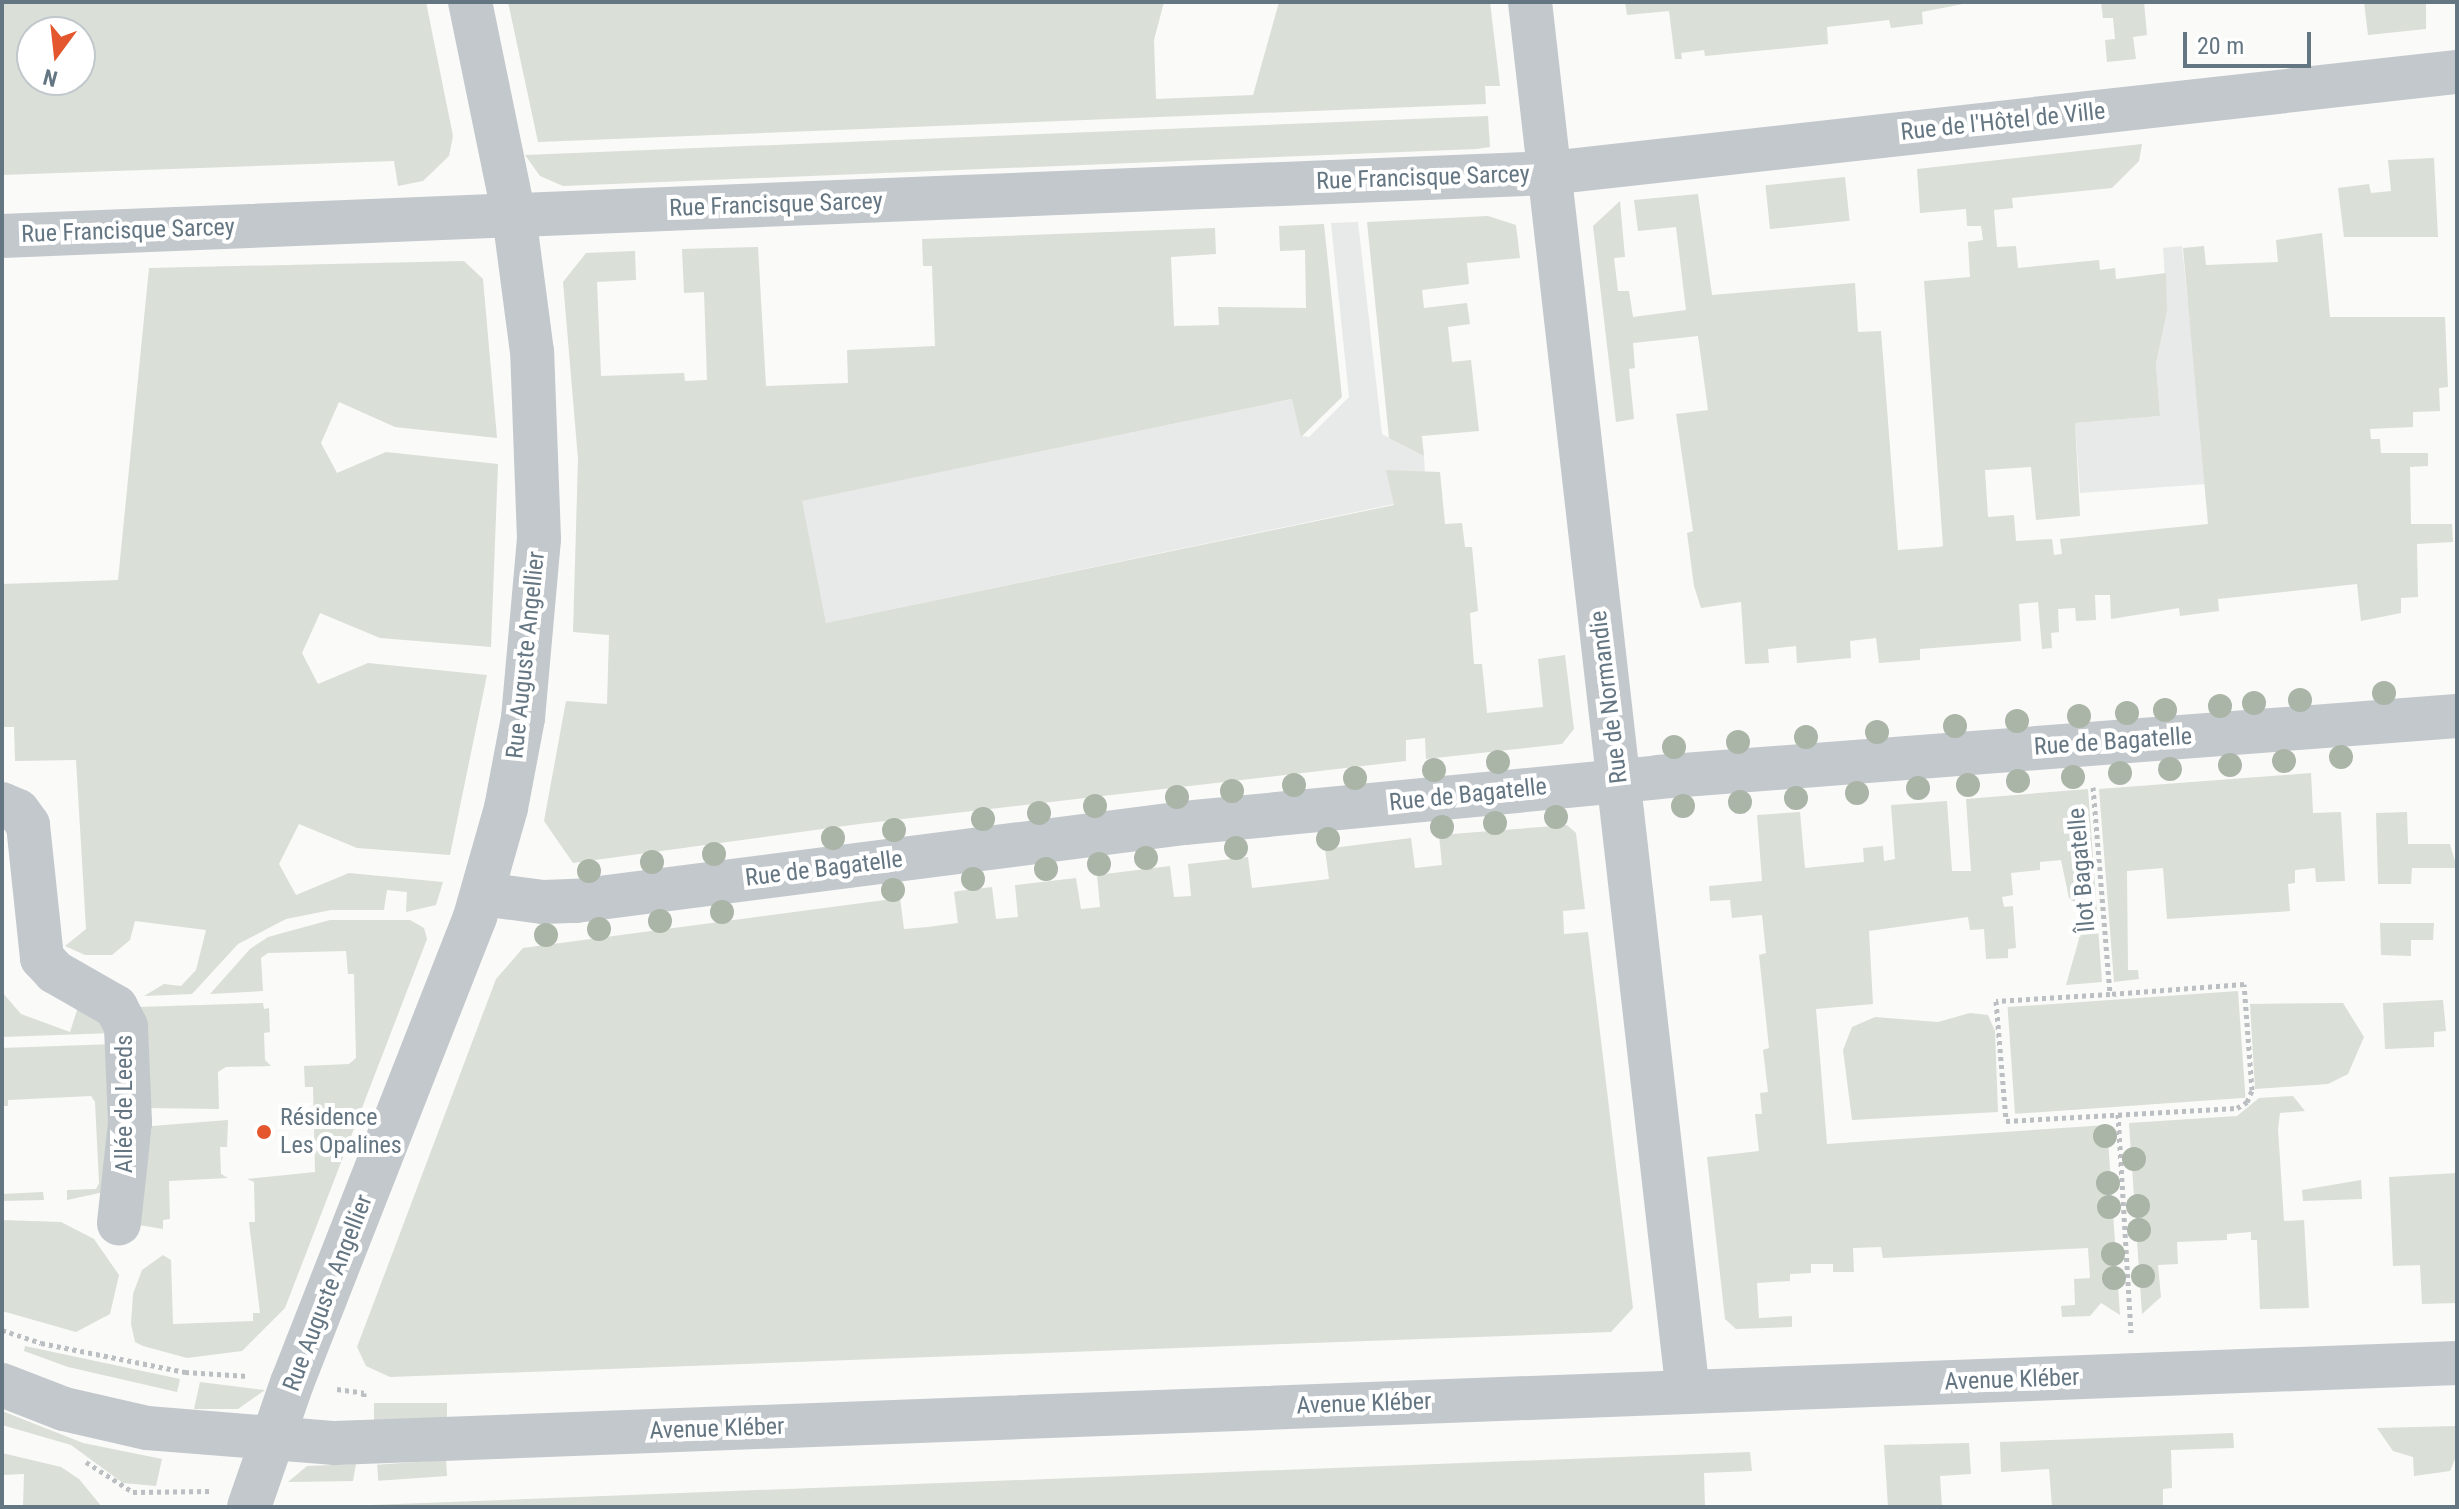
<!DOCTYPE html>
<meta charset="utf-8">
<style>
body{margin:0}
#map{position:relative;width:2459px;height:1509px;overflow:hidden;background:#fafaf8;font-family:"Roboto Condensed",sans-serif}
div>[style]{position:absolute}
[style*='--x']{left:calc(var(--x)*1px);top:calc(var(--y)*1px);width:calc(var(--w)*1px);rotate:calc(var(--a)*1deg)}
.built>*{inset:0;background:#e8e9e9}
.green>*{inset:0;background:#dadfd7;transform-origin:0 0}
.path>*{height:5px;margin-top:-2.5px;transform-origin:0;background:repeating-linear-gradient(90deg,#bbbfc2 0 4px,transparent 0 8px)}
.minor>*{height:44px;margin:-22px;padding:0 22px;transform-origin:22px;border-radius:22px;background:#c3c8cc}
.trees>*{width:24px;height:24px;margin:-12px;border-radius:50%;background:#aab4a7}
.dots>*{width:22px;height:22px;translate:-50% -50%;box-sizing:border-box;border:4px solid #fff;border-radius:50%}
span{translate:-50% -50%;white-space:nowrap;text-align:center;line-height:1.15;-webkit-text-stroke:8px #fff;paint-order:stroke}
.street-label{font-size:24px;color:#657683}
.poi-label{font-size:24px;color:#657683}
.left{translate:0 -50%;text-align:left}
.frame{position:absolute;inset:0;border:4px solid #657683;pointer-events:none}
.north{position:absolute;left:16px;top:16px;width:80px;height:80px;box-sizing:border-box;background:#fff;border:2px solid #c1c8cd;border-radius:50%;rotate:195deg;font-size:22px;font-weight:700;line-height:32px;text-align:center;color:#657683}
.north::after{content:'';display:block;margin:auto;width:28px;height:36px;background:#e4572e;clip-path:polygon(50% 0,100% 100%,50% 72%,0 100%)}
.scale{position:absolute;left:2183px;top:32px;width:128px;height:36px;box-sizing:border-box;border:4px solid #657683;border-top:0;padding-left:10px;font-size:24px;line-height:28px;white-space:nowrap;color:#657683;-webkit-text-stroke:6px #fff;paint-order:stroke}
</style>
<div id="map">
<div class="built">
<i style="clip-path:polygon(1358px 222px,1382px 434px,1424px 456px,1425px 474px,1387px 470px,1394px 504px,826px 623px,801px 501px,1293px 399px,1301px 436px,1309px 437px,1349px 397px,1331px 223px)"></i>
<i style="clip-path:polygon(2182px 246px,2207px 484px,2080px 493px,2075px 423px,2160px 416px,2156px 364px,2167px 311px,2163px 248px)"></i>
</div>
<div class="green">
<i style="clip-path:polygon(evenodd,2px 2px,426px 2px,453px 136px,449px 156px,423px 181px,398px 186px,394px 161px,2px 175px,2px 2px,32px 32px,80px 32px,80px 80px,32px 80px,32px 32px)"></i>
<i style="clip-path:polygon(508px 2px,1164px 2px,1154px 40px,1156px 99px,1253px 95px,1279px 2px,1490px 2px,1500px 86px,1485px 86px,1486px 104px,538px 142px)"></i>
<i style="clip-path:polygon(1625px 2px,1973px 2px,1922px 12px,1923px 24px,1891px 28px,1889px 20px,1827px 27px,1828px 44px,1705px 56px,1704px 50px,1681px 53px,1682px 59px,1675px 59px,1669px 11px,1627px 15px)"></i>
<i style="clip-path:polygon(2101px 2px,2144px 2px,2147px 35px,2133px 37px,2136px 59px,2107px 62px,2105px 40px,2115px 39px,2113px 18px,2103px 18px)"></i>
<i style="clip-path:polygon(2364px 2px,2426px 4px,2426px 29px,2368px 35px)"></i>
<i style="clip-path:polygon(1488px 116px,1490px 147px,1476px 149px,563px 186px,540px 176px,525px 155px)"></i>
<i style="clip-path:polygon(2142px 144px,2139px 161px,2112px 188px,2012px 198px,2013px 208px,1994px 210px,1997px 247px,2016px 246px,2018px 268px,2099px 260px,2100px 270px,2115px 268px,2116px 279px,2166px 273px,2167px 311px,2156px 364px,2160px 416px,2075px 423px,2080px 516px,2036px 520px,2031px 467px,1985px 470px,1988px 517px,2014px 515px,2016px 541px,2052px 539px,2054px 555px,2062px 554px,2060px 539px,2208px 524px,2183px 248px,2204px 246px,2206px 265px,2278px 262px,2276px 240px,2322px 233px,2330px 317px,2445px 317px,2448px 387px,2439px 388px,2440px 411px,2413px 412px,2413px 427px,2370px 429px,2371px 439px,2380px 439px,2381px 453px,2428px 453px,2428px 466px,2410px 467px,2411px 524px,2452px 524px,2453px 542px,2417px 544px,2418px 597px,2401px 598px,2401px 613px,2361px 621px,2357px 584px,2218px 599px,2219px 611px,2180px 616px,2179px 608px,2111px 619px,2110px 595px,2095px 595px,2096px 620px,2076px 621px,2075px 608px,2058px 609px,2059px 632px,2051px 633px,2052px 648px,2042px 649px,2038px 602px,2019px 604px,2021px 641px,1920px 649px,1920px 660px,1879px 663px,1876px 638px,1850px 641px,1851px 658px,1797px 663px,1796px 646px,1768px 649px,1769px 663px,1745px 664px,1741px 602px,1701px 608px,1694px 586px,1687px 533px,1693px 531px,1676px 414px,1708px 410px,1698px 336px,1633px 343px,1635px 368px,1629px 369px,1634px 419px,1616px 422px,1593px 226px,1620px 201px,1625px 257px,1614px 258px,1618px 291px,1629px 291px,1633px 317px,1686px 310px,1676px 227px,1638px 231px,1634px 200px,1698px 194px,1712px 295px,1855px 283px,1858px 332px,1881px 331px,1898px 550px,1939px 547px,1943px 546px,1924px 281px,1970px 277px,1968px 242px,1983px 240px,1981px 226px,1967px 226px,1966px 209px,1920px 213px,1917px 169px)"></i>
<i style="clip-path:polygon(2434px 158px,2438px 237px,2344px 237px,2338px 188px,2369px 184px,2371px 193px,2391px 191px,2388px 160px)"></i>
<i style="left:1845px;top:177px;width:44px;height:80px;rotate:84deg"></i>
<i style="clip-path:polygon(1488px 216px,1516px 225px,1520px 258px,1467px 263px,1469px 284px,1422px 290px,1424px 308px,1467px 303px,1470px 324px,1448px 327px,1452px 362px,1471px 360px,1479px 431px,1422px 436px,1424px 456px,1389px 438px,1367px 222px)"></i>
<i style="clip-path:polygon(1324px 224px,1342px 397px,1301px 437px,1292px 399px,802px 501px,826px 623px,1394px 505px,1386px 470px,1440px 472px,1445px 524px,1462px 523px,1465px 547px,1472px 547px,1478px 611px,1470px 613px,1474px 664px,1482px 664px,1487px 713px,1543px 707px,1538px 659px,1565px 655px,1574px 729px,1562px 744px,1426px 759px,1425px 738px,1406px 740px,1406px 761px,859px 824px,573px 863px,544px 821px,566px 701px,607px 704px,609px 635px,573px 632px,578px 459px,563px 282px,586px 253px,635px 251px,636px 280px,597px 282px,601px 376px,684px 373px,685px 381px,707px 380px,704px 292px,684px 293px,682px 249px,758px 247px,766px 386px,848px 383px,847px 350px,935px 346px,932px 266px,923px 266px,922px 239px,1215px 228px,1216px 254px,1171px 257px,1174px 326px,1219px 325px,1218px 307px,1306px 308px,1305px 250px,1280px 251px,1279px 226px)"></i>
<i style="clip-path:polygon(464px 261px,483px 279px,497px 438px,395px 427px,339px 402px,321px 443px,337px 473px,386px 452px,498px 464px,491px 647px,380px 638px,320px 613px,302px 653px,318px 684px,368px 663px,487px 675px,450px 855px,357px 848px,299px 824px,279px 864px,296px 895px,349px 873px,443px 882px,436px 905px,406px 912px,407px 892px,387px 890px,384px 910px,331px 910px,286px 919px,238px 944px,192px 994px,144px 996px,164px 984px,181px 986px,196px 970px,206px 930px,135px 921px,130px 940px,112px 955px,85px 955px,65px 946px,86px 929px,76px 760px,15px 761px,14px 727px,2px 727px,2px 584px,118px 580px,149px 268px)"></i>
<i style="clip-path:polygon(2311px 773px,2313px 813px,2341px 812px,2345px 881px,2316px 882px,2315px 868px,2295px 870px,2295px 883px,2288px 884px,2290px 911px,2167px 919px,2163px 868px,2127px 871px,2128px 970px,2138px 970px,2139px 979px,2114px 982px,2099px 789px)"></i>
<i style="clip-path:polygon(2088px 789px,2102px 982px,2066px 985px,2079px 939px,2076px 904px,2069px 898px,2061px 860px,2040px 862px,2040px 870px,2011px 873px,2013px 895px,2002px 897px,2004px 907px,2013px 906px,2016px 948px,2008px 949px,2008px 958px,1986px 959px,1984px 929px,1970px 930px,1968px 917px,1869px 931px,1873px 1004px,1816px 1009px,1827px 1144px,2107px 1125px,2120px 1315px,2101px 1303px,2090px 1316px,2062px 1317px,2061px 1306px,2075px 1305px,2074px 1279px,2090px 1278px,2088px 1248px,1883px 1258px,1881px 1247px,1853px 1248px,1854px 1272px,1833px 1272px,1833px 1264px,1811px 1264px,1811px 1273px,1790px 1274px,1790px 1281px,1757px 1283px,1759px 1318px,1792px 1316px,1792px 1327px,1736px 1329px,1725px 1319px,1707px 1157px,1759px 1151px,1755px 1114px,1762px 1114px,1760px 1093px,1768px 1092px,1763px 1050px,1769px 1048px,1759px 955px,1766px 953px,1762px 915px,1732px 918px,1730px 900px,1710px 901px,1709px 886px,1762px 881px,1757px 815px,1800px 812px,1805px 868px,1864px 862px,1863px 848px,1883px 846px,1884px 861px,1895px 859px,1891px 805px,1947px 801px,1952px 871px,1971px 871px,1966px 799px)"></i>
<i style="clip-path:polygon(2407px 812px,2408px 844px,2450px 844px,2457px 868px,2412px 868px,2411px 884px,2378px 884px,2376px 813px)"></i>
<i style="clip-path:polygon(1567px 825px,1576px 833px,1585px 909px,1563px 911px,1564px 934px,1588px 932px,1633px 1308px,1611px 1332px,390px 1377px,366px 1366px,357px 1347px,496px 979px,523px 948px,900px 898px,904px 929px,928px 927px,958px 923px,954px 892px,959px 891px,992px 887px,996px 919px,1018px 917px,1015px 885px,1076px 878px,1081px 909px,1100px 907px,1097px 875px,1170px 866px,1174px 897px,1191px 896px,1188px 864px,1248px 857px,1252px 888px,1329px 879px,1325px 849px,1411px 838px,1415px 868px,1442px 865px,1439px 835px)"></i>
<i style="clip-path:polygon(330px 920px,410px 920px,424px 928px,427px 939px,285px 1308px,242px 1351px,187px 1358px,143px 1346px,135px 1342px,131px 1324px,133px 1294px,142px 1270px,163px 1255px,171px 1260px,173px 1324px,253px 1321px,253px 1313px,260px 1313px,249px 1222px,255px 1222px,254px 1182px,247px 1179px,315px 1172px,313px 1087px,305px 1087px,304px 1066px,349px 1064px,356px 1058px,354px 974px,348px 974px,346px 951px,268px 953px,261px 958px,263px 991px,210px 994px,250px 949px,268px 937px)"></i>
<i style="clip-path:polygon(2380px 923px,2434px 923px,2433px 940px,2411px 940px,2411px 956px,2381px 955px)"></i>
<i style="left:2238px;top:991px;width:107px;height:231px;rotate:86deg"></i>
<i style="clip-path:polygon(2px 992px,21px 1014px,70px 1032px,78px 1007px,113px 1033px,2px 1037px)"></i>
<i style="clip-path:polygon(2443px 1000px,2446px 1031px,2434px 1032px,2434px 1047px,2385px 1049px,2383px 1003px)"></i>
<i style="clip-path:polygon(263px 1003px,264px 1009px,269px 1008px,270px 1032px,264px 1033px,265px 1060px,271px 1066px,226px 1067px,218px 1072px,219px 1109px,150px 1108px,138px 1007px)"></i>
<i style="clip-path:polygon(2343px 1003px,2364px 1037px,2348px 1074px,2328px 1084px,2255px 1089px,2250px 1004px)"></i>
<i style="clip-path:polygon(1970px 1013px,1988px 1015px,1995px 1031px,1998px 1112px,1852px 1120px,1843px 1050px,1852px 1027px,1875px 1017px,1938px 1022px)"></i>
<i style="clip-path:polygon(115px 1044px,104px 1192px,67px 1200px,67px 1190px,96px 1189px,99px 1183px,95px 1102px,91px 1096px,8px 1100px,8px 1106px,2px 1106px,2px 1048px)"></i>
<i style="clip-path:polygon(2293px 1096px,2305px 1111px,2280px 1113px,2278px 1129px,2284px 1221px,2304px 1220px,2309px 1308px,2260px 1309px,2257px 1240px,2251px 1240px,2251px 1232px,2227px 1234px,2227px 1240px,2177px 1242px,2178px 1264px,2158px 1265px,2161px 1297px,2142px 1314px,2129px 1123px,2237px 1116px,2259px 1098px)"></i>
<i style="clip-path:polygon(228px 1120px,227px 1147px,220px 1147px,221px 1174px,228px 1178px,169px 1181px,170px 1219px,163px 1220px,163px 1229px,139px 1225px,152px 1126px)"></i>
<i style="clip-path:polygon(2457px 1173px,2457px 1303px,2422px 1304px,2420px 1265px,2393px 1266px,2389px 1177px)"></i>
<i style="clip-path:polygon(2361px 1180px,2362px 1199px,2303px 1201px,2302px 1190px)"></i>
<i style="clip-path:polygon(43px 1192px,44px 1200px,2px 1201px,2px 1194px)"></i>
<i style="clip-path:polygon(2px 1220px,61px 1222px,94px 1239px,119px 1275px,110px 1314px,76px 1332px,2px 1311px)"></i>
<i style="clip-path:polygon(25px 1346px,180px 1379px,177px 1392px,68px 1367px,24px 1351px)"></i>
<i style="clip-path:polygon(200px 1382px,265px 1390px,238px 1409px,194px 1409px)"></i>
<i style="left:447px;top:1403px;width:17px;height:73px;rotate:90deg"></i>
<i style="clip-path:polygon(2px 1411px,83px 1443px,162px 1459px,156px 1486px,123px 1483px,71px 1445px,2px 1425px)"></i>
<i style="clip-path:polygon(2457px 1426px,2457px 1454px,2450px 1471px,2414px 1476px,2413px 1457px,2393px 1451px,2377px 1428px)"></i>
<i style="clip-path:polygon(2233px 1433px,2234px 1448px,2171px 1450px,2172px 1488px,2163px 1489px,2163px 1507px,2052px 1507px,2049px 1469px,2001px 1472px,2000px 1442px)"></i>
<i style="clip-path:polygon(1969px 1443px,1971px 1474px,1940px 1476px,1942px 1507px,1888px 1507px,1884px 1445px)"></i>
<i style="clip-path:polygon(1750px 1452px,1752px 1471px,1704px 1473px,1705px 1507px,318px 1507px)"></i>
<i style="clip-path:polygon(2px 1453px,61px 1467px,79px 1479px,102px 1507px,23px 1507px,24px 1474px,2px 1475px)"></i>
<i style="left:446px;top:1460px;width:16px;height:69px;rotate:86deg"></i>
<i style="clip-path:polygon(356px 1464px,353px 1481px,288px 1482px,307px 1466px)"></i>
</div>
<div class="path">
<i style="--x:2093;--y:787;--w:208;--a:85.3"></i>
<i style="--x:2110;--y:994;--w:114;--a:176.5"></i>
<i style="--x:1996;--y:1001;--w:120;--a:85.2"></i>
<i style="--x:2006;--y:1121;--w:231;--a:-3.2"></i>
<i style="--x:2237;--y:1108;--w:12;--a:-31"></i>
<i style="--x:2247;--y:1102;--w:13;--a:-67"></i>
<i style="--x:2252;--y:1090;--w:106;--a:-94.3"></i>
<i style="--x:2244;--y:984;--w:134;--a:175.7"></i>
<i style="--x:2118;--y:1114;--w:219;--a:86.6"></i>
<i style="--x:2;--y:1330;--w:41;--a:18.4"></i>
<i style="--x:41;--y:1343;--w:147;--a:11.4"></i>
<i style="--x:185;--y:1372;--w:63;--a:3.6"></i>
<i style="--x:337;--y:1389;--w:27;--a:8"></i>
<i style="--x:364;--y:1393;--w:7;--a:90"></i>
<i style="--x:86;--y:1462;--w:56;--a:32.6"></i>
<i style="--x:133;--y:1492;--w:78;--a:-0.7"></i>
</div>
<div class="minor">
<i style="--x:1530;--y:2;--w:1399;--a:83.52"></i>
<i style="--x:2;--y:236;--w:1548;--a:-2.33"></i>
<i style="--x:1549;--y:173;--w:914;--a:-6.35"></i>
<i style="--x:2;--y:804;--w:17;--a:24"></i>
<i style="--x:18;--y:811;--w:17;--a:54"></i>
<i style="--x:28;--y:825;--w:134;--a:84"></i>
<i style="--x:42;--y:958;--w:19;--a:47"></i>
<i style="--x:55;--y:972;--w:70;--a:29.8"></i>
<i style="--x:116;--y:1007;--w:22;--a:63"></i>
<i style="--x:126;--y:1027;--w:96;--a:87.6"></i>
<i style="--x:130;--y:1123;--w:101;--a:96.3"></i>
<i style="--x:482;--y:894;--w:62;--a:7.5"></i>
<i style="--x:543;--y:902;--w:33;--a:-2"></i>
<i style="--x:576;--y:901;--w:613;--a:-7.31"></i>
<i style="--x:1184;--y:823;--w:476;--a:-5.5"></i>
<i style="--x:1658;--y:777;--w:801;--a:-4.37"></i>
<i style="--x:2;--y:1385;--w:66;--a:21.2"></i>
<i style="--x:64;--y:1409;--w:85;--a:12.9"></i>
<i style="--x:147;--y:1428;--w:189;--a:4.6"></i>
<i style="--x:335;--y:1443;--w:2124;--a:-2.16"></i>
<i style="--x:249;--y:1507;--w:131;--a:-70.9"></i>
<i style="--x:292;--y:1383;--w:501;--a:-68.56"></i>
<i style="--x:475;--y:917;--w:113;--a:-74.1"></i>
<i style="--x:506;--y:808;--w:92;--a:-79.3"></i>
<i style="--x:523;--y:718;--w:180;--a:-84.9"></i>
<i style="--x:539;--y:539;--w:187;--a:-92.1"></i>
<i style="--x:532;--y:352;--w:137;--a:-97.5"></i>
<i style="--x:514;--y:216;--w:218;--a:-101.6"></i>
</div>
<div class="trees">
<i style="left:2384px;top:693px"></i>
<i style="left:2300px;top:700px"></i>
<i style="left:2254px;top:703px"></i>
<i style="left:2220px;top:706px"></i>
<i style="left:2165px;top:710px"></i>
<i style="left:2127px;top:713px"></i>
<i style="left:2079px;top:716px"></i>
<i style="left:2017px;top:721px"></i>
<i style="left:1955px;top:726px"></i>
<i style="left:1877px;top:732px"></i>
<i style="left:1806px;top:737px"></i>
<i style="left:1738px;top:742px"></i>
<i style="left:1674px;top:747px"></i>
<i style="left:2341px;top:757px"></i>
<i style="left:2284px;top:761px"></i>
<i style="left:1498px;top:762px"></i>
<i style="left:2230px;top:765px"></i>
<i style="left:2170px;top:769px"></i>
<i style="left:1434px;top:770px"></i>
<i style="left:2120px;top:773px"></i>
<i style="left:2073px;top:777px"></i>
<i style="left:1355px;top:778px"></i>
<i style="left:2018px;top:781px"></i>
<i style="left:1294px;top:785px"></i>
<i style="left:1968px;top:785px"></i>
<i style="left:1918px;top:788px"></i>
<i style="left:1232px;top:791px"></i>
<i style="left:1857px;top:793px"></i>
<i style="left:1177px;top:797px"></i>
<i style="left:1796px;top:798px"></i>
<i style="left:1740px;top:802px"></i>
<i style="left:1095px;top:806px"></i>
<i style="left:1683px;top:806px"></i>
<i style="left:1039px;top:813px"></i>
<i style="left:1556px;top:817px"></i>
<i style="left:983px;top:819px"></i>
<i style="left:1495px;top:823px"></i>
<i style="left:1442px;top:827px"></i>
<i style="left:894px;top:830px"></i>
<i style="left:833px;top:838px"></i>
<i style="left:1328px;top:839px"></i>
<i style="left:1236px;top:848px"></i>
<i style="left:714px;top:854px"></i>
<i style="left:1146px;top:858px"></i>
<i style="left:652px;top:862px"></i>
<i style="left:1099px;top:864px"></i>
<i style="left:1046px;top:869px"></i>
<i style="left:589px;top:871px"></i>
<i style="left:973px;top:879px"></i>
<i style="left:893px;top:890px"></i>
<i style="left:722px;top:912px"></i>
<i style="left:660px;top:921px"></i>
<i style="left:599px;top:929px"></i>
<i style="left:546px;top:935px"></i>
<i style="left:2105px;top:1136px"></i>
<i style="left:2134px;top:1159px"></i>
<i style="left:2108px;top:1183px"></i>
<i style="left:2138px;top:1206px"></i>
<i style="left:2109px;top:1207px"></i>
<i style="left:2139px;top:1230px"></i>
<i style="left:2113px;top:1254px"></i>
<i style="left:2143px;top:1276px"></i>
<i style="left:2114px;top:1278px"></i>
</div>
<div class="dots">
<i style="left:264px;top:1132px;background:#e4572e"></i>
</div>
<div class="street-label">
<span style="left:2003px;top:122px;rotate:-6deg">Rue de l'Hôtel de Ville</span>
<span style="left:1423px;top:178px;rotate:-2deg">Rue Francisque Sarcey</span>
<span style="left:776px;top:205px;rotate:-2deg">Rue Francisque Sarcey</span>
<span style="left:128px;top:231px;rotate:-2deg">Rue Francisque Sarcey</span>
<span style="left:526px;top:655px;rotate:-84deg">Rue Auguste Angellier</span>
<span style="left:1609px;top:697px;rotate:-97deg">Rue de Normandie</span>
<span style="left:2113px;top:742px;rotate:-4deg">Rue de Bagatelle</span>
<span style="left:1468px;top:795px;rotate:-6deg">Rue de Bagatelle</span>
<span style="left:824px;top:869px;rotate:-7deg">Rue de Bagatelle</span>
<span style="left:2082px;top:870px;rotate:-95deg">Îlot Bagatelle</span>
<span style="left:125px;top:1104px;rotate:-90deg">Allée de Leeds</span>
<span style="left:328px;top:1293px;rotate:-69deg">Rue Auguste Angellier</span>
<span style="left:2012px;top:1380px;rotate:-2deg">Avenue Kléber</span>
<span style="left:1364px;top:1404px;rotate:-2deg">Avenue Kléber</span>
<span style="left:717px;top:1429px;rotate:-2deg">Avenue Kléber</span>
</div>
<div class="poi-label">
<span class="left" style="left:280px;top:1132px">Résidence<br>Les Opalines</span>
</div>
<div class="frame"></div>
<div class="north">N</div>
<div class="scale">20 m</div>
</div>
